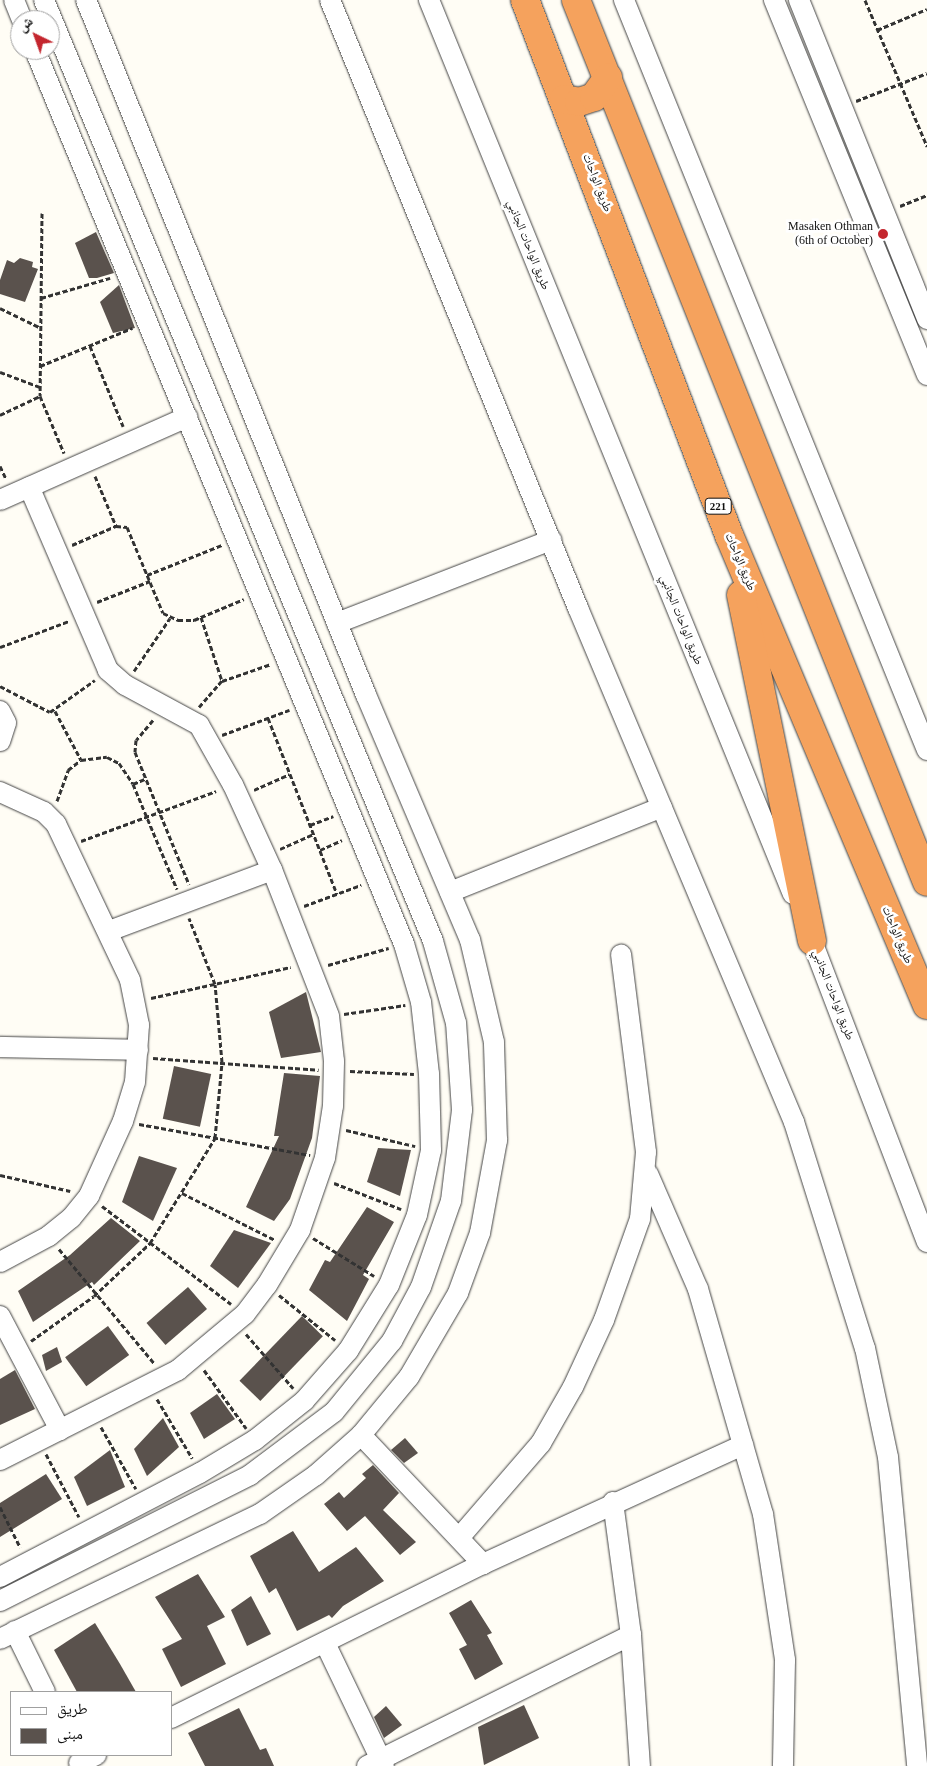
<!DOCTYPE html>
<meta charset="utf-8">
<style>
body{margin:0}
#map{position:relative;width:927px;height:1766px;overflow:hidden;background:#fffdf5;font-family:"Times New Roman","Noto Naskh Arabic",serif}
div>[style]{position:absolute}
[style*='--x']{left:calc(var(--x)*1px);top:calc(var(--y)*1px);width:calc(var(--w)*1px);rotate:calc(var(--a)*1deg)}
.building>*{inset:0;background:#5a524d;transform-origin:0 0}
.path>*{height:3px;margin-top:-1.5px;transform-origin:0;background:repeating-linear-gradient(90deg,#333 0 5px,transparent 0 7.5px)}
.roads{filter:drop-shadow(0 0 1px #444) drop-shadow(0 0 1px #444)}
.minor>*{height:20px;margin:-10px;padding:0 10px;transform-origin:10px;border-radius:10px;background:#fff}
.highway>*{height:28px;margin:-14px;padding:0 14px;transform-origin:14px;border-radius:14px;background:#f5a25d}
.dots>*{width:14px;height:14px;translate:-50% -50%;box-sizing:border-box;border:2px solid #fff;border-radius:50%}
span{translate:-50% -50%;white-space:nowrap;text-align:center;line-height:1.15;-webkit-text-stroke:5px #fff;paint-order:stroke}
.shield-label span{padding:1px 4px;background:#fff;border:1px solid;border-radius:4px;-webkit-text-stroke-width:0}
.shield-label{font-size:11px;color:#111;font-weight:700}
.street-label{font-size:12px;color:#111}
.poi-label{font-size:12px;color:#111}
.right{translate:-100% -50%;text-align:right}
.legend{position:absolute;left:10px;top:1691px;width:162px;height:65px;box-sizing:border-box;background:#fff;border:1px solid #a0a0a0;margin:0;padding:6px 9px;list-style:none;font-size:15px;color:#111}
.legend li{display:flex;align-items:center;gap:10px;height:25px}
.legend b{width:25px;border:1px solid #a0a0a0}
.north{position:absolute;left:10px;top:10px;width:50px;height:50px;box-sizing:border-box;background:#fff;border:1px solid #a0a0a0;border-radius:50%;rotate:318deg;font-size:14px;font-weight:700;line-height:20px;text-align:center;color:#111}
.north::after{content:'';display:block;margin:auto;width:18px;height:22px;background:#c4262e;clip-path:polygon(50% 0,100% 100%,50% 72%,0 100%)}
</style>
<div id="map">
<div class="building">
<i style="clip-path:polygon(96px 232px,114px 273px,97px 278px,89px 278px,75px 243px)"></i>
<i style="clip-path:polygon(20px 258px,33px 262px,32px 267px,38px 269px,25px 302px,0 294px,0 280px,7px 260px,14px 263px)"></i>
<i style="clip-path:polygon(119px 285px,135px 328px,113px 333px,100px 302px)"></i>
<i style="clip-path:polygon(306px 992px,321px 1052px,281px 1058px,269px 1012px)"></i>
<i style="left:174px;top:1066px;width:38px;height:54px;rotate:12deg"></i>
<i style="clip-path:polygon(284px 1073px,320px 1076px,312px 1138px,290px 1199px,274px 1221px,246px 1207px,279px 1136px,274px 1136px)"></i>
<i style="clip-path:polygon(378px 1148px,411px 1150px,400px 1196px,367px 1182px)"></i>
<i style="clip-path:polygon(139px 1156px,177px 1168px,153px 1221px,122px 1202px)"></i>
<i style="clip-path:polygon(367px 1207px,394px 1222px,363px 1275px,369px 1279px,347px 1321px,309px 1290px,325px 1260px,330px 1262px)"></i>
<i style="clip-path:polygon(111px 1218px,140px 1241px,94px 1285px,92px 1282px,33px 1322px,18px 1291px,70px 1255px)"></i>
<i style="clip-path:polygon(234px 1230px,271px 1243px,238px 1288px,210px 1266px)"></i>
<i style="left:188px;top:1287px;width:29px;height:55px;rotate:49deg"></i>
<i style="left:302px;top:1316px;width:29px;height:90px;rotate:44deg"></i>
<i style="left:108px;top:1326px;width:36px;height:53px;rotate:54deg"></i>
<i style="clip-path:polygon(57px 1347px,62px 1362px,46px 1371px,42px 1355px)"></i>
<i style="clip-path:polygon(15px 1370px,35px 1409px,0 1425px,0 1379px)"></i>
<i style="clip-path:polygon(217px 1394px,235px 1419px,204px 1439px,190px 1413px)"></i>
<i style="clip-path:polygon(163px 1418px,179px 1447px,147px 1476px,134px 1449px)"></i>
<i style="clip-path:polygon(405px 1438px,418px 1453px,404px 1463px,391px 1450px)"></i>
<i style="clip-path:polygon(110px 1450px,125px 1487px,87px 1506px,74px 1477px)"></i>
<i style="clip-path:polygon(373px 1465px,399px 1493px,383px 1510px,416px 1542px,400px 1555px,365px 1516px,347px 1531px,324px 1504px,339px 1492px,344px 1498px,366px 1478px,362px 1474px)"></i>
<i style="clip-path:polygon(46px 1474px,62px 1499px,0 1537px,0 1503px)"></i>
<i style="clip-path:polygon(293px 1531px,319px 1572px,356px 1547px,384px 1581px,343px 1606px,332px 1618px,329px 1615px,297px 1631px,276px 1588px,269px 1593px,250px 1556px)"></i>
<i style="clip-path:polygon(198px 1574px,225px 1617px,207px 1626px,226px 1664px,181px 1687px,162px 1649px,182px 1639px,155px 1597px)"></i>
<i style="clip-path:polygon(251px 1596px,271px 1634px,247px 1646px,231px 1610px)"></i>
<i style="clip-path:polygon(471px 1600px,492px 1633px,487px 1635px,503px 1664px,475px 1680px,459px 1649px,467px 1645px,449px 1613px)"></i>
<i style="clip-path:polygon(95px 1623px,120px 1664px,136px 1692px,77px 1692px,54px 1650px)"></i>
<i style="clip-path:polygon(524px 1705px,539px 1738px,484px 1765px,478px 1727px)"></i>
<i style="clip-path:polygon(386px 1706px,402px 1725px,384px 1738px,374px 1717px)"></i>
<i style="clip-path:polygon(239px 1708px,260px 1750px,266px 1748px,274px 1766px,205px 1766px,188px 1733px)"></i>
</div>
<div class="path">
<i style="--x:865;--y:0;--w:159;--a:67"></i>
<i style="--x:877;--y:30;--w:54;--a:-22.8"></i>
<i style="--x:856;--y:101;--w:76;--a:-21.5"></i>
<i style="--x:900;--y:206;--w:29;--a:-22"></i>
<i style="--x:42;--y:213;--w:183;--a:90.6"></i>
<i style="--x:40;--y:396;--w:62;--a:67.2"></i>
<i style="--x:41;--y:298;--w:72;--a:-16.2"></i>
<i style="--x:0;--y:308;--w:46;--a:26"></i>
<i style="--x:90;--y:346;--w:87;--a:67.6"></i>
<i style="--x:40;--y:366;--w:100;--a:-22.4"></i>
<i style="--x:0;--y:372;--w:43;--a:20.6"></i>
<i style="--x:0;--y:415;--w:44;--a:-25.4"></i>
<i style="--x:0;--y:466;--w:14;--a:65"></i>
<i style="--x:95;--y:476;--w:54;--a:67.2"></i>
<i style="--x:72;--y:545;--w:48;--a:-23.4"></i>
<i style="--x:116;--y:526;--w:11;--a:5"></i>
<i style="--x:127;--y:527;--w:93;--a:67.3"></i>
<i style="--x:163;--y:613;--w:17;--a:25"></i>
<i style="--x:178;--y:620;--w:16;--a:0"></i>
<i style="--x:194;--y:620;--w:54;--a:-22.8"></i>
<i style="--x:147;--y:575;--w:81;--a:-21.8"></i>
<i style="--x:97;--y:602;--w:57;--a:-21.6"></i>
<i style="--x:201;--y:617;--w:67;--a:71.8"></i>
<i style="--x:0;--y:647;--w:74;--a:-20.6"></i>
<i style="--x:134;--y:671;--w:64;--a:-55.8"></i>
<i style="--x:0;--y:686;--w:56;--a:27.5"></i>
<i style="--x:50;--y:712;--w:55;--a:-35.4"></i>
<i style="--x:199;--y:707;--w:35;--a:-49"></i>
<i style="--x:222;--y:681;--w:52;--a:-19.1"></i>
<i style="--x:55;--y:711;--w:55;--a:62"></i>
<i style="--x:268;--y:718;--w:189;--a:68.6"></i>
<i style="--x:153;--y:720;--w:26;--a:130"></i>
<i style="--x:136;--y:740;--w:12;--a:95"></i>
<i style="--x:135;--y:752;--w:143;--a:67.8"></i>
<i style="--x:222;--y:735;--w:72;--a:-20.5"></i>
<i style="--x:133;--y:784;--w:15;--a:-23"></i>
<i style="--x:254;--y:790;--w:39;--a:-24"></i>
<i style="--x:57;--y:801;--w:33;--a:-70"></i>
<i style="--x:68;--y:770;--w:16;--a:-38"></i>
<i style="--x:81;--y:760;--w:26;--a:-7"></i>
<i style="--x:107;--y:757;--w:13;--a:27"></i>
<i style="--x:119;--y:763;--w:25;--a:56"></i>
<i style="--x:133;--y:784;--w:114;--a:67.3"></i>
<i style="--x:310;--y:825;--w:25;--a:-21"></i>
<i style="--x:81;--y:841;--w:144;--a:-20.3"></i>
<i style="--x:280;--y:849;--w:37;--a:-24"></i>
<i style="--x:320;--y:850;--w:24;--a:-24"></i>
<i style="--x:304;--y:906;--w:61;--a:-20.2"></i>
<i style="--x:328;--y:965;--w:63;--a:-15.6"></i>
<i style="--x:151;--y:998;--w:143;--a:-12.5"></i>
<i style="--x:344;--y:1014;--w:62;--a:-8.4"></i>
<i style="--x:153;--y:1058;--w:166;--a:4.1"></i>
<i style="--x:350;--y:1071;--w:64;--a:2.7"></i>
<i style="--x:139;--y:1124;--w:174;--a:10.3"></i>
<i style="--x:346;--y:1130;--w:71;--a:13.1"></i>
<i style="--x:0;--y:1175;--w:72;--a:12.9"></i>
<i style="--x:334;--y:1183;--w:72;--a:21.2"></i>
<i style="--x:182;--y:1193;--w:104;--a:26.8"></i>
<i style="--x:102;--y:1206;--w:162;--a:37.2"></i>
<i style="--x:313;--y:1238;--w:72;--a:31.9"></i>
<i style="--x:59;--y:1249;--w:148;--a:50.2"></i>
<i style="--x:279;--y:1295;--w:72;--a:38.8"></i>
<i style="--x:246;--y:1334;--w:72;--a:49"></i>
<i style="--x:31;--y:1341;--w:77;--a:-35.5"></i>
<i style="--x:94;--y:1296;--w:77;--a:-43.4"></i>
<i style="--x:150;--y:1243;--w:123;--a:-58.2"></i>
<i style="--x:215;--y:1138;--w:76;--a:-84.7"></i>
<i style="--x:222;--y:1062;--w:78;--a:-95.1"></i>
<i style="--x:215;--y:984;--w:71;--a:-111.5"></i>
<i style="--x:204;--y:1370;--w:72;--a:54.1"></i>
<i style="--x:157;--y:1399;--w:69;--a:59.3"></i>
<i style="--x:101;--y:1427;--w:71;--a:60.6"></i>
<i style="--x:46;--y:1454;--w:71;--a:62.4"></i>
<i style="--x:0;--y:1507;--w:45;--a:63.4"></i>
</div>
<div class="roads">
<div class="minor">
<i style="--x:14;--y:0;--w:22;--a:68"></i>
<i style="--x:330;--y:0;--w:657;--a:67.81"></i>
<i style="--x:578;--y:608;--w:558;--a:67.21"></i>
<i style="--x:794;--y:1122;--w:237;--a:72.6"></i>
<i style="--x:865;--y:1348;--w:111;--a:78.1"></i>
<i style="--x:888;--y:1457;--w:310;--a:84.6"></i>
<i style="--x:429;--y:0;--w:965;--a:67.85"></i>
<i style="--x:624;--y:0;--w:809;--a:68"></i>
<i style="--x:774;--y:0;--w:405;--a:67.8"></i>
<i style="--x:799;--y:0;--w:344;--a:68.1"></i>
<i style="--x:0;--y:500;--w:205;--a:-23.9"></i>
<i style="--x:337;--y:623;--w:230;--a:-21.2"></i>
<i style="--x:0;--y:711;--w:13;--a:63"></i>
<i style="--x:6;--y:723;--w:19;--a:108"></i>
<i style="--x:0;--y:792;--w:48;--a:24.4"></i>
<i style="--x:44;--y:812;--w:17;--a:45"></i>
<i style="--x:56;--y:824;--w:173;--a:64.6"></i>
<i style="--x:130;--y:980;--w:46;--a:78.7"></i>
<i style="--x:139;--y:1025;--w:57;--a:94"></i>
<i style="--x:135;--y:1082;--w:41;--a:107.1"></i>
<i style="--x:123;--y:1121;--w:82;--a:114.4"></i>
<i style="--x:89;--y:1196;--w:28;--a:129"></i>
<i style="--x:71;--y:1218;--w:28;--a:141"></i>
<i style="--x:49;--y:1236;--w:55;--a:152"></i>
<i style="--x:450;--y:892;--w:228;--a:-21.8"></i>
<i style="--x:807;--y:928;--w:336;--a:69.1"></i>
<i style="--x:109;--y:931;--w:174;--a:-20.5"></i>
<i style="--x:0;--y:1047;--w:138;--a:1.2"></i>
<i style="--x:648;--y:1174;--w:125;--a:66.5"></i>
<i style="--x:698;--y:1289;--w:234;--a:73.9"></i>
<i style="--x:763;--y:1514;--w:148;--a:81.4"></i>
<i style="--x:785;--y:1660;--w:106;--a:91.1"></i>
<i style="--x:0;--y:1316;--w:129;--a:62.2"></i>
<i style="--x:361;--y:1435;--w:178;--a:46.6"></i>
<i style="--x:0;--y:1460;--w:199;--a:-26.8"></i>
<i style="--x:178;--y:1370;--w:87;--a:-39.9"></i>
<i style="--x:245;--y:1314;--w:36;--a:-53"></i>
<i style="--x:267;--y:1285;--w:64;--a:-59"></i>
<i style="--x:300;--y:1230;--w:76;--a:-70.9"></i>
<i style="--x:325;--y:1158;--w:53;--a:-81.3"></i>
<i style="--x:333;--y:1106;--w:45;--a:-88.7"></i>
<i style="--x:334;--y:1061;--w:45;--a:-96.3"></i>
<i style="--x:329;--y:1016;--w:157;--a:-111.3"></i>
<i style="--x:272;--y:870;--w:94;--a:-114.6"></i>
<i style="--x:233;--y:785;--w:69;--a:-119.5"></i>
<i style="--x:199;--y:725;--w:84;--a:-151.6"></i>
<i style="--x:125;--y:685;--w:23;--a:-139"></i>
<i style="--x:108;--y:670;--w:199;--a:-113.3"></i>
<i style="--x:613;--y:1502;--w:134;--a:82.3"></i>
<i style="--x:631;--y:1635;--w:131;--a:86.1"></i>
<i style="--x:459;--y:1538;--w:125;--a:-49.2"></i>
<i style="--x:541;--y:1443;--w:64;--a:-60.3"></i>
<i style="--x:573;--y:1387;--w:74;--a:-65.2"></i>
<i style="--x:604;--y:1320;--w:107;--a:-70.4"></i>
<i style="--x:640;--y:1219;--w:67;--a:-84.9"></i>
<i style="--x:646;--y:1152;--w:199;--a:-97.2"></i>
<i style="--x:0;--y:1577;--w:225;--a:-27.5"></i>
<i style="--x:200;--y:1473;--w:64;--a:-31"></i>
<i style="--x:255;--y:1440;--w:63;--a:-38.5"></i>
<i style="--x:304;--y:1401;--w:67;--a:-48.7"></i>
<i style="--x:348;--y:1351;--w:78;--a:-58.2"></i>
<i style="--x:389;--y:1285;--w:75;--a:-68.2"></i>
<i style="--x:417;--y:1215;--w:66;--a:-77.8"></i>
<i style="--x:431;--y:1150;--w:76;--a:-91.5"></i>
<i style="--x:429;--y:1074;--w:72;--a:-96.3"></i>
<i style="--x:421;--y:1002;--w:60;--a:-106.3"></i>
<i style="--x:404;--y:944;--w:967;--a:-112.43"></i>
<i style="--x:0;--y:1601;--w:280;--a:-26.7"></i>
<i style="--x:250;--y:1475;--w:105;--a:-36.9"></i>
<i style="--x:334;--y:1412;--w:92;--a:-50.8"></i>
<i style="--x:392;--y:1341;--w:61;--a:-61.8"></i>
<i style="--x:421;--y:1287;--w:91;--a:-70.8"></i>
<i style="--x:451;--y:1201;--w:92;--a:-83.1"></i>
<i style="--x:462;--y:1110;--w:87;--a:-93.9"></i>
<i style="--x:456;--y:1023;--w:85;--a:-105.7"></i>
<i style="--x:433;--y:941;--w:1018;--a:-112.46"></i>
<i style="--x:15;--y:1631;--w:68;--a:63.8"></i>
<i style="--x:0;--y:1639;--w:288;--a:-25.7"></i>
<i style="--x:260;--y:1514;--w:68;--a:-34.9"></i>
<i style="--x:316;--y:1475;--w:60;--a:-41.6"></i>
<i style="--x:361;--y:1435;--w:75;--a:-50.4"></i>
<i style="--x:409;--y:1377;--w:97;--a:-59.7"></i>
<i style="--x:458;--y:1293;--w:64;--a:-69.9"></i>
<i style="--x:480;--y:1233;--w:95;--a:-79.6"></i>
<i style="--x:497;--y:1140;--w:98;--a:-91.8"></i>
<i style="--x:494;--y:1042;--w:105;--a:-103.2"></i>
<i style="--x:470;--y:940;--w:266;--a:-113"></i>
<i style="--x:366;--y:695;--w:749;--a:-111.94"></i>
<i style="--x:325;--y:1643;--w:136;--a:64.4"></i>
<i style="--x:171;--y:1718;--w:348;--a:-26.3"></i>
<i style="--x:483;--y:1564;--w:286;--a:-24.6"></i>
<i style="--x:79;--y:1763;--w:19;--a:-25"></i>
<i style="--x:367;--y:1766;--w:295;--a:-26.4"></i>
</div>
<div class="highway">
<i style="--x:525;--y:0;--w:573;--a:69.13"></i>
<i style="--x:729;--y:535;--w:510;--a:67.16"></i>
<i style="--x:576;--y:0;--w:949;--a:68.3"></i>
<i style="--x:564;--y:99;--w:15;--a:11"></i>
<i style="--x:579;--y:102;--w:16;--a:-18"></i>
<i style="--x:594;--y:97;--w:24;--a:-54"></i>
<i style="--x:741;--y:595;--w:353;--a:78.4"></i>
</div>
</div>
<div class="dots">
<i style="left:883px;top:234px;background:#c4262e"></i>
</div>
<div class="shield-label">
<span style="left:718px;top:506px">221</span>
</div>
<div class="street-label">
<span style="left:597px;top:183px;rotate:69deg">طريق الواحات</span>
<span style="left:528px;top:245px;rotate:68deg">طريق الواحات الجانبي</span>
<span style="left:740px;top:562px;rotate:67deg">طريق الواحات</span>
<span style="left:681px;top:620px;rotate:68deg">طريق الواحات الجانبي</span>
<span style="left:897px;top:935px;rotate:67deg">طريق الواحات</span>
<span style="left:833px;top:995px;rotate:69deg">طريق الواحات الجانبي</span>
</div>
<div class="poi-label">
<span class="right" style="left:873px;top:234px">Masaken Othman<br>(6th of October)</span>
</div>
<ul class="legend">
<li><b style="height:6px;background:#fff"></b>طريق</li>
<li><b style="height:14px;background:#5a524d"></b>مبنى</li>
</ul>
<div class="north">ش</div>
</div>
